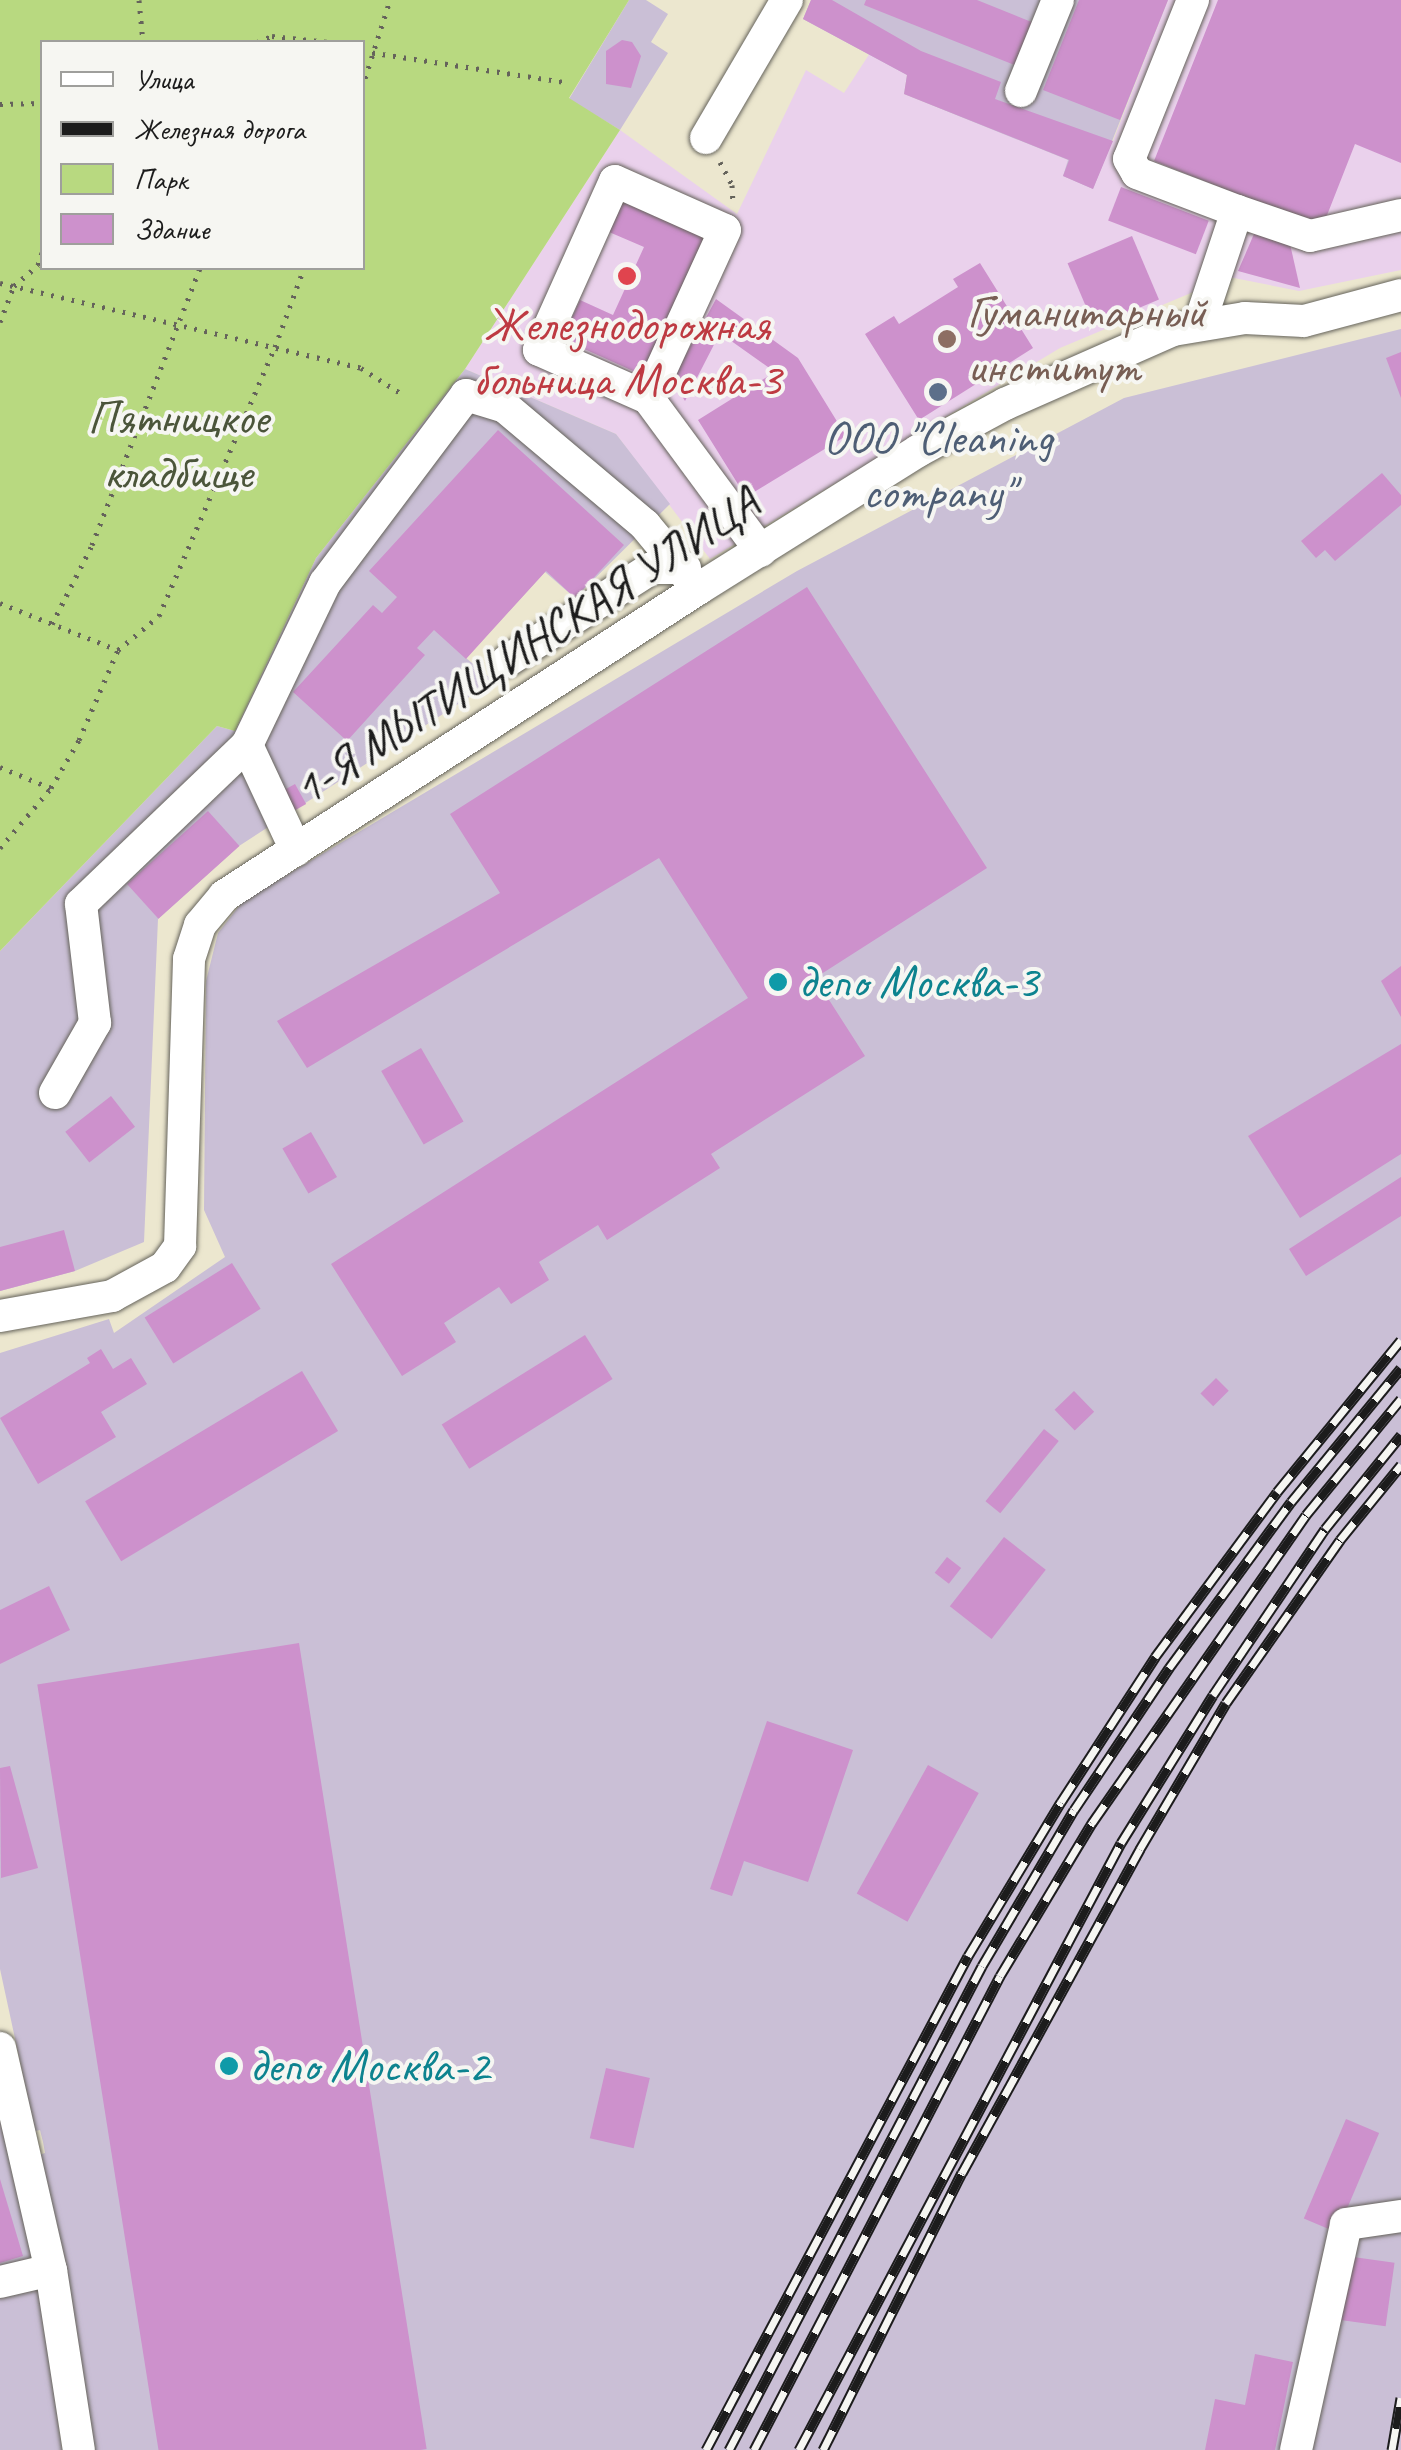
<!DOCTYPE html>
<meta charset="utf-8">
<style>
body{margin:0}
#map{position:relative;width:1401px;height:2450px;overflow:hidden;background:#ece7cf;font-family:Caveat,sans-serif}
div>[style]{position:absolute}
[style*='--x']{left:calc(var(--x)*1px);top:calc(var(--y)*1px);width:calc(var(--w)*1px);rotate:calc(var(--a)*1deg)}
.built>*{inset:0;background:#ead1ec}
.industrial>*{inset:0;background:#cabfd6}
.green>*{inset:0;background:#b8d980}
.building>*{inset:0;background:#cd91cc;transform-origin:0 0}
.path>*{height:5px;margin-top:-2.5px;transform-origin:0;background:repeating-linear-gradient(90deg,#65635b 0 2.5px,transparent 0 10.5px)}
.roads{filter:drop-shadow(0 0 2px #65635b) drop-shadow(0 0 2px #65635b)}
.minor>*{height:32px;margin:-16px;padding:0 16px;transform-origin:16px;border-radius:16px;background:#fff}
.rail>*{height:11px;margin-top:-5.5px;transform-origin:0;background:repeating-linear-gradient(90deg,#f6f6f2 0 22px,#1c1c1c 0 44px);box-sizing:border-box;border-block:2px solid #1c1c1c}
.dots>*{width:28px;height:28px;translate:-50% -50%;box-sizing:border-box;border:5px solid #f6f6f2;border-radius:50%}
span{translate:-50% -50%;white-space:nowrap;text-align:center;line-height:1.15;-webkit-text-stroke:8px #f6f6f2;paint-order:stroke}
.education-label{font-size:48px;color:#785e54}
.left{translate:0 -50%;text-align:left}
.health-label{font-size:48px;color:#be3a42}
.park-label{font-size:48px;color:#4b553a}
.service-label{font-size:48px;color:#4e5e75}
.street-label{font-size:48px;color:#1c1c1c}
.culture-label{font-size:48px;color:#0d838f}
.legend{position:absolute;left:40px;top:40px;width:325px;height:230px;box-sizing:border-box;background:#f6f6f2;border:2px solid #9f9f9c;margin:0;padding:12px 18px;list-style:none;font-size:30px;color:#1c1c1c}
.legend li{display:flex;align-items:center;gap:20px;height:50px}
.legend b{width:50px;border:2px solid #9f9f9c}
</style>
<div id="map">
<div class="built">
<i style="clip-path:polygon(1168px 0,1401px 0,1401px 270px,1299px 291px,1229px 277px,1060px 348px,710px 559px,616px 434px,465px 369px,620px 130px,737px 214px,806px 70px,844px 93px,870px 53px,907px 75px,904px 94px,1069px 160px,1113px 141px)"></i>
</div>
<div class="industrial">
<i style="clip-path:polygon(629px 0,646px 0,668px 14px,651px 42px,668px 53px,620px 130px,569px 99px)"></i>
<i style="clip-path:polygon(811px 0,1168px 0,1093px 189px,1063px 176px,1068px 160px,904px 94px,907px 75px,803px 19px)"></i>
<i style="clip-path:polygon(1401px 329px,1401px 2450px,95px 2450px,39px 2155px,45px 2153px,43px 2142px,40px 2130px,35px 2131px,0 1969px,0 1353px,109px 1319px,114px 1333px,225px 1257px,204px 1210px,206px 981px,218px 933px,243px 901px,797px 571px,1124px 398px)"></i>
<i style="clip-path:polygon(465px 369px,616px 434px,670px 504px,575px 598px,545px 572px,466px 658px,494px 681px,239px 846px,158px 919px,144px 1242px,75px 1271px,0 1291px,0 951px,217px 726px,235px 731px,316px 558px)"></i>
<i style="clip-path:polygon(0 2120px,37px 2269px,62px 2450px,0 2450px)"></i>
</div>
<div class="green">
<i style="clip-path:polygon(evenodd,0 0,629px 0,569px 98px,620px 130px,465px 369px,316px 558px,235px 731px,217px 726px,0 951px,0 0,42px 42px,362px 42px,362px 268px,42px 268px,42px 42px)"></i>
</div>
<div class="building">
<i style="clip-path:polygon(811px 0,832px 0,921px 51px,1001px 82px,995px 99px,1113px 141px,1093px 189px,1063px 176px,1069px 160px,904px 94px,907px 75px,803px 19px)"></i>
<i style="clip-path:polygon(866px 0,977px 0,1034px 23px,1017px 66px,864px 5px)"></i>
<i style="clip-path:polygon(1079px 0,1168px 0,1120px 120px,1043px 90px)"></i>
<i style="clip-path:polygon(1218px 0,1401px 0,1401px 163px,1355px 144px,1322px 228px,1154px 161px)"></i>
<i style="clip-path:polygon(622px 40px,632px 42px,641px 56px,631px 88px,606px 84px,606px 51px)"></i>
<i style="left:1121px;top:187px;width:94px;height:36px;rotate:21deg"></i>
<i style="clip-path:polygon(627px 193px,708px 229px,642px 375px,562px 339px,580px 300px,613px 315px,644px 247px,609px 232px)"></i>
<i style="clip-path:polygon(1254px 234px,1290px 244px,1300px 288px,1238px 271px)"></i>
<i style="left:1132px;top:236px;width:69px;height:70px;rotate:67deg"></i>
<i style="clip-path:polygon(980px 263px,1033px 348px,919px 420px,865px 334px,894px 316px,899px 324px,958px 287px,953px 279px)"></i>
<i style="clip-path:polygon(716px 299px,798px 358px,846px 436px,746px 497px,698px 420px,775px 372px,720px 333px,685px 401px,672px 380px)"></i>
<i style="clip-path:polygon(1401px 352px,1401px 398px,1386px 358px)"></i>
<i style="clip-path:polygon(498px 430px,624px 545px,575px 598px,546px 571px,466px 659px,434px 630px,417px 648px,425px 655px,347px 741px,293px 692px,373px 605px,382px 613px,397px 597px,369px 571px)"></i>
<i style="clip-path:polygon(1382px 473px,1401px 495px,1401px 505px,1335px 561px,1325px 550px,1316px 558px,1301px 541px)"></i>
<i style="clip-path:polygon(807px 587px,987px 868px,815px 978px,865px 1056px,711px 1154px,720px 1168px,607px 1240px,598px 1225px,539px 1262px,549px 1280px,511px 1304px,499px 1287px,444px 1323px,456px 1342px,402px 1376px,331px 1264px,748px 998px,659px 858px,307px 1068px,277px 1021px,500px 893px,450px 814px)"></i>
<i style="left:295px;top:784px;width:23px;height:15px;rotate:61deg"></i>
<i style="left:208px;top:811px;width:47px;height:109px;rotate:48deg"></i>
<i style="clip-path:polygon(1401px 966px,1401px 1017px,1381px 981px)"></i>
<i style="clip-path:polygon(1401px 1044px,1401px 1154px,1300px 1218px,1248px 1136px)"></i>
<i style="left:421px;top:1048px;width:85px;height:46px;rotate:60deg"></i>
<i style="left:111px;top:1096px;width:39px;height:58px;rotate:52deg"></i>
<i style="left:311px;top:1132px;width:52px;height:33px;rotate:60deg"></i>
<i style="clip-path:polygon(1401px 1177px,1401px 1216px,1306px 1276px,1289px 1249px)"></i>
<i style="clip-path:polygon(64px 1230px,75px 1271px,0 1291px,0 1247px)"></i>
<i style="left:232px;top:1263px;width:54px;height:103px;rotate:58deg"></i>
<i style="left:585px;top:1335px;width:52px;height:169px;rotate:58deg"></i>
<i style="clip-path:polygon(101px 1349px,113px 1369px,131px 1358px,147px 1384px,101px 1412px,116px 1437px,38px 1484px,0 1418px,90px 1363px,87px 1358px)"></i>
<i style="left:302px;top:1371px;width:70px;height:253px;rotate:59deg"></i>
<i style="left:1216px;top:1378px;width:18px;height:22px;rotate:45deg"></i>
<i style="left:1074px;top:1391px;width:29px;height:27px;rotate:46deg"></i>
<i style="left:1044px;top:1429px;width:19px;height:93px;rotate:39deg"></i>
<i style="left:1004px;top:1537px;width:53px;height:88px;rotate:38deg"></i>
<i style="left:947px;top:1557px;width:18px;height:20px;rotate:38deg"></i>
<i style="clip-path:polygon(49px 1586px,70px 1630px,0 1664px,0 1610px)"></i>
<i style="left:299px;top:1643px;width:816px;height:265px;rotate:81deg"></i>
<i style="clip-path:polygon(767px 1721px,853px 1750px,808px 1882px,744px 1861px,732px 1896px,710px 1889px)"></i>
<i style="left:928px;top:1765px;width:58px;height:147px;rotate:29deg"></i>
<i style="clip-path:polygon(10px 1766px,38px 1868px,1px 1878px,0 1768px)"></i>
<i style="left:606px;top:2068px;width:45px;height:72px;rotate:13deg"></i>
<i style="left:1346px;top:2119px;width:36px;height:108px;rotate:23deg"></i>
<i style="clip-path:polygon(0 2179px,23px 2256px,0 2263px)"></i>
<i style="left:1346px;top:2256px;width:49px;height:64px;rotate:8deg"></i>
<i style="clip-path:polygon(1255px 2354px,1293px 2362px,1275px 2450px,1205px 2450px,1215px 2399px,1245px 2405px)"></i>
</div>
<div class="path">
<i style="--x:139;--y:0;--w:42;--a:84.6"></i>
<i style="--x:257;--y:42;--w:16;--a:-22"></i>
<i style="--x:272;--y:36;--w:57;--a:6"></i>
<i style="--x:362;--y:51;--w:204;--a:8.7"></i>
<i style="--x:362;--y:88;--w:92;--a:-72.3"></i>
<i style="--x:0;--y:104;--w:42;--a:-1.4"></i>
<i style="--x:720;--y:162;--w:26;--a:62"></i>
<i style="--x:732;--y:185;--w:18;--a:87"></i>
<i style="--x:0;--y:283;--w:371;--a:13.2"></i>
<i style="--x:361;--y:368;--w:52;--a:32.5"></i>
<i style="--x:0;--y:322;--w:39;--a:-69"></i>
<i style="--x:14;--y:286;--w:32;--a:-41"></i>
<i style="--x:38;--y:265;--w:13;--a:-72"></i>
<i style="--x:0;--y:603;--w:127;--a:21.7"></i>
<i style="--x:52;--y:624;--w:89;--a:-63.1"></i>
<i style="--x:92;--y:545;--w:297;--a:-68.7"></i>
<i style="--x:0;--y:767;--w:55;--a:22.4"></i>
<i style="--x:0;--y:848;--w:79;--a:-49.6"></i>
<i style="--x:51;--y:788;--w:56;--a:-59.7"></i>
<i style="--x:79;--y:740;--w:98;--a:-66.6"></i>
<i style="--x:118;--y:650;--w:53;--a:-39.7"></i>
<i style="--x:159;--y:616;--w:293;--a:-66.7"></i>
<i style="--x:275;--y:347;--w:84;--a:-69.8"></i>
</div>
<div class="roads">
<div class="minor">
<i style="--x:1193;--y:0;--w:171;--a:111.9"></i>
<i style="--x:1129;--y:159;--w:16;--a:60"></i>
<i style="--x:1137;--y:173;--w:107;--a:20.8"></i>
<i style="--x:1237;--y:211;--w:120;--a:108.4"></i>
<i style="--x:1021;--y:91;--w:98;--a:-67.9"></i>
<i style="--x:706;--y:138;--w:160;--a:-59.6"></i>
<i style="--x:1237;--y:211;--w:77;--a:18.9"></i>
<i style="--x:1310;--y:236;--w:93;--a:-13"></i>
<i style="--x:648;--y:398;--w:119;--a:-156.2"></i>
<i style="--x:539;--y:350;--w:185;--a:-65.8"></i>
<i style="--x:615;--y:181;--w:120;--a:24"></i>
<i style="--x:725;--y:230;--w:185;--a:114.6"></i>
<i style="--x:648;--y:398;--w:190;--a:53.6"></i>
<i style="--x:507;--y:661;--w:172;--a:-32.7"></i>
<i style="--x:652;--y:568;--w:33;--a:0"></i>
<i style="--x:247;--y:745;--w:116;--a:65"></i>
<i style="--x:55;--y:1093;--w:81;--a:-60.3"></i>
<i style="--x:95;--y:1023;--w:120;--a:-96.7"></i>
<i style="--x:81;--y:904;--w:230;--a:-43.8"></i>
<i style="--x:247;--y:745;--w:180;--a:-64.3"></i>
<i style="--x:325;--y:583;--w:235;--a:-53.1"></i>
<i style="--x:466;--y:395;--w:41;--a:17.1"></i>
<i style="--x:505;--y:407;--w:183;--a:40.1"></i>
<i style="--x:645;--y:525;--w:83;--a:50.4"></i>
<i style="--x:0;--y:1316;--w:114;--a:-10.1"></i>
<i style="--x:112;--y:1296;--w:60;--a:-28.7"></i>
<i style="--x:165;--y:1267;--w:26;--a:-54"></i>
<i style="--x:180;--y:1246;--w:287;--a:-88.2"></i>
<i style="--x:189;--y:959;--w:36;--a:-72"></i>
<i style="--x:200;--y:925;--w:38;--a:-50"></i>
<i style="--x:224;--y:896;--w:565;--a:-32.93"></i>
<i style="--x:698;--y:589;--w:260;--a:-32.1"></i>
<i style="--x:918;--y:451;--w:99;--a:-28.4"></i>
<i style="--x:1005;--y:404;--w:184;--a:-23.8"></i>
<i style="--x:1173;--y:330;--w:73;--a:-9.5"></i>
<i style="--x:1245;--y:318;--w:59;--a:2.9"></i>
<i style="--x:1304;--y:321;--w:100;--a:-15"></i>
<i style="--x:0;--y:2048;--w:228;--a:77.1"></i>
<i style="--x:51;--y:2270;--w:182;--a:81.2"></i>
<i style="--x:0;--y:2282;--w:52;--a:-13.2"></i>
<i style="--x:1296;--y:2450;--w:231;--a:-77.5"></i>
<i style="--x:1346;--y:2224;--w:56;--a:-8.3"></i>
</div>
</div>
<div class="rail">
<i style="--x:706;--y:2450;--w:559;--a:-62.06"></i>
<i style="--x:968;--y:1956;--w:180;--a:-58.9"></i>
<i style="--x:1061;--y:1802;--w:173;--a:-57"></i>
<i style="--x:1155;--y:1657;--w:205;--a:-53.5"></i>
<i style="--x:1277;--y:1492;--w:196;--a:-50.8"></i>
<i style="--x:729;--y:2450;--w:546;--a:-62.4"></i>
<i style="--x:982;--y:1966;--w:181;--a:-59.5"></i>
<i style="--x:1074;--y:1810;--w:171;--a:-56.2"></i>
<i style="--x:1169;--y:1668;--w:206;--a:-53.7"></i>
<i style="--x:1291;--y:1502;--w:173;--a:-50.6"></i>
<i style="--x:754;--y:2450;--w:534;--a:-62.57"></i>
<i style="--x:1000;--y:1976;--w:179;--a:-59"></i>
<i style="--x:1092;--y:1823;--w:375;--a:-55.2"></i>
<i style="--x:1306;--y:1515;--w:150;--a:-50.7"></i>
<i style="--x:799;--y:2450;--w:687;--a:-62.06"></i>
<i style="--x:1121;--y:1843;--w:174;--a:-58.1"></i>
<i style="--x:1213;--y:1695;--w:200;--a:-56"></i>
<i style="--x:1325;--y:1529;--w:121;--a:-51"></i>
<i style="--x:823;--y:2450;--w:310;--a:-63.4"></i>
<i style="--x:962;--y:2173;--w:370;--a:-61.2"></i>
<i style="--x:1140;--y:1849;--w:169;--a:-59.5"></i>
<i style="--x:1226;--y:1703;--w:199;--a:-55"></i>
<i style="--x:1340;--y:1540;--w:97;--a:-50.9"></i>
<i style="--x:1392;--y:2450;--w:53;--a:-80.2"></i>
</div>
<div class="dots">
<i style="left:627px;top:276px;background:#e0444e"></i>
<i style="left:947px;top:339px;background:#8d6e63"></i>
<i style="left:938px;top:392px;background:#5c6f8a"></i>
<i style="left:778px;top:982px;background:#0f9aa8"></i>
<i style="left:229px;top:2066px;background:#0f9aa8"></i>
</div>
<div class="education-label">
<span class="left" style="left:967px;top:339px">Гуманитарный<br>институт</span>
</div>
<div class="health-label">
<span style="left:627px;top:352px">Железнодорожная<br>больница Москва-3</span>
</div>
<div class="park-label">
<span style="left:178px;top:445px">Пятницкое<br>кладбище</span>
</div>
<div class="service-label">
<span style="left:938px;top:465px">ООО "Cleaning<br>company"</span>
</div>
<div class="street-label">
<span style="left:526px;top:646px;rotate:-33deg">1-Я МЫТИЩИНСКАЯ УЛИЦА</span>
</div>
<div class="culture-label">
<span class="left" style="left:798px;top:982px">депо Москва-3</span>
<span class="left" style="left:249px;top:2066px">депо Москва-2</span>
</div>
<ul class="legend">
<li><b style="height:12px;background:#fff"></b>Улица</li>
<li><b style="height:12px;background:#1c1c1c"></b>Железная дорога</li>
<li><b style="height:28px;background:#b8d980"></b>Парк</li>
<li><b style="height:28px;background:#cd91cc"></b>Здание</li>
</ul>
</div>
